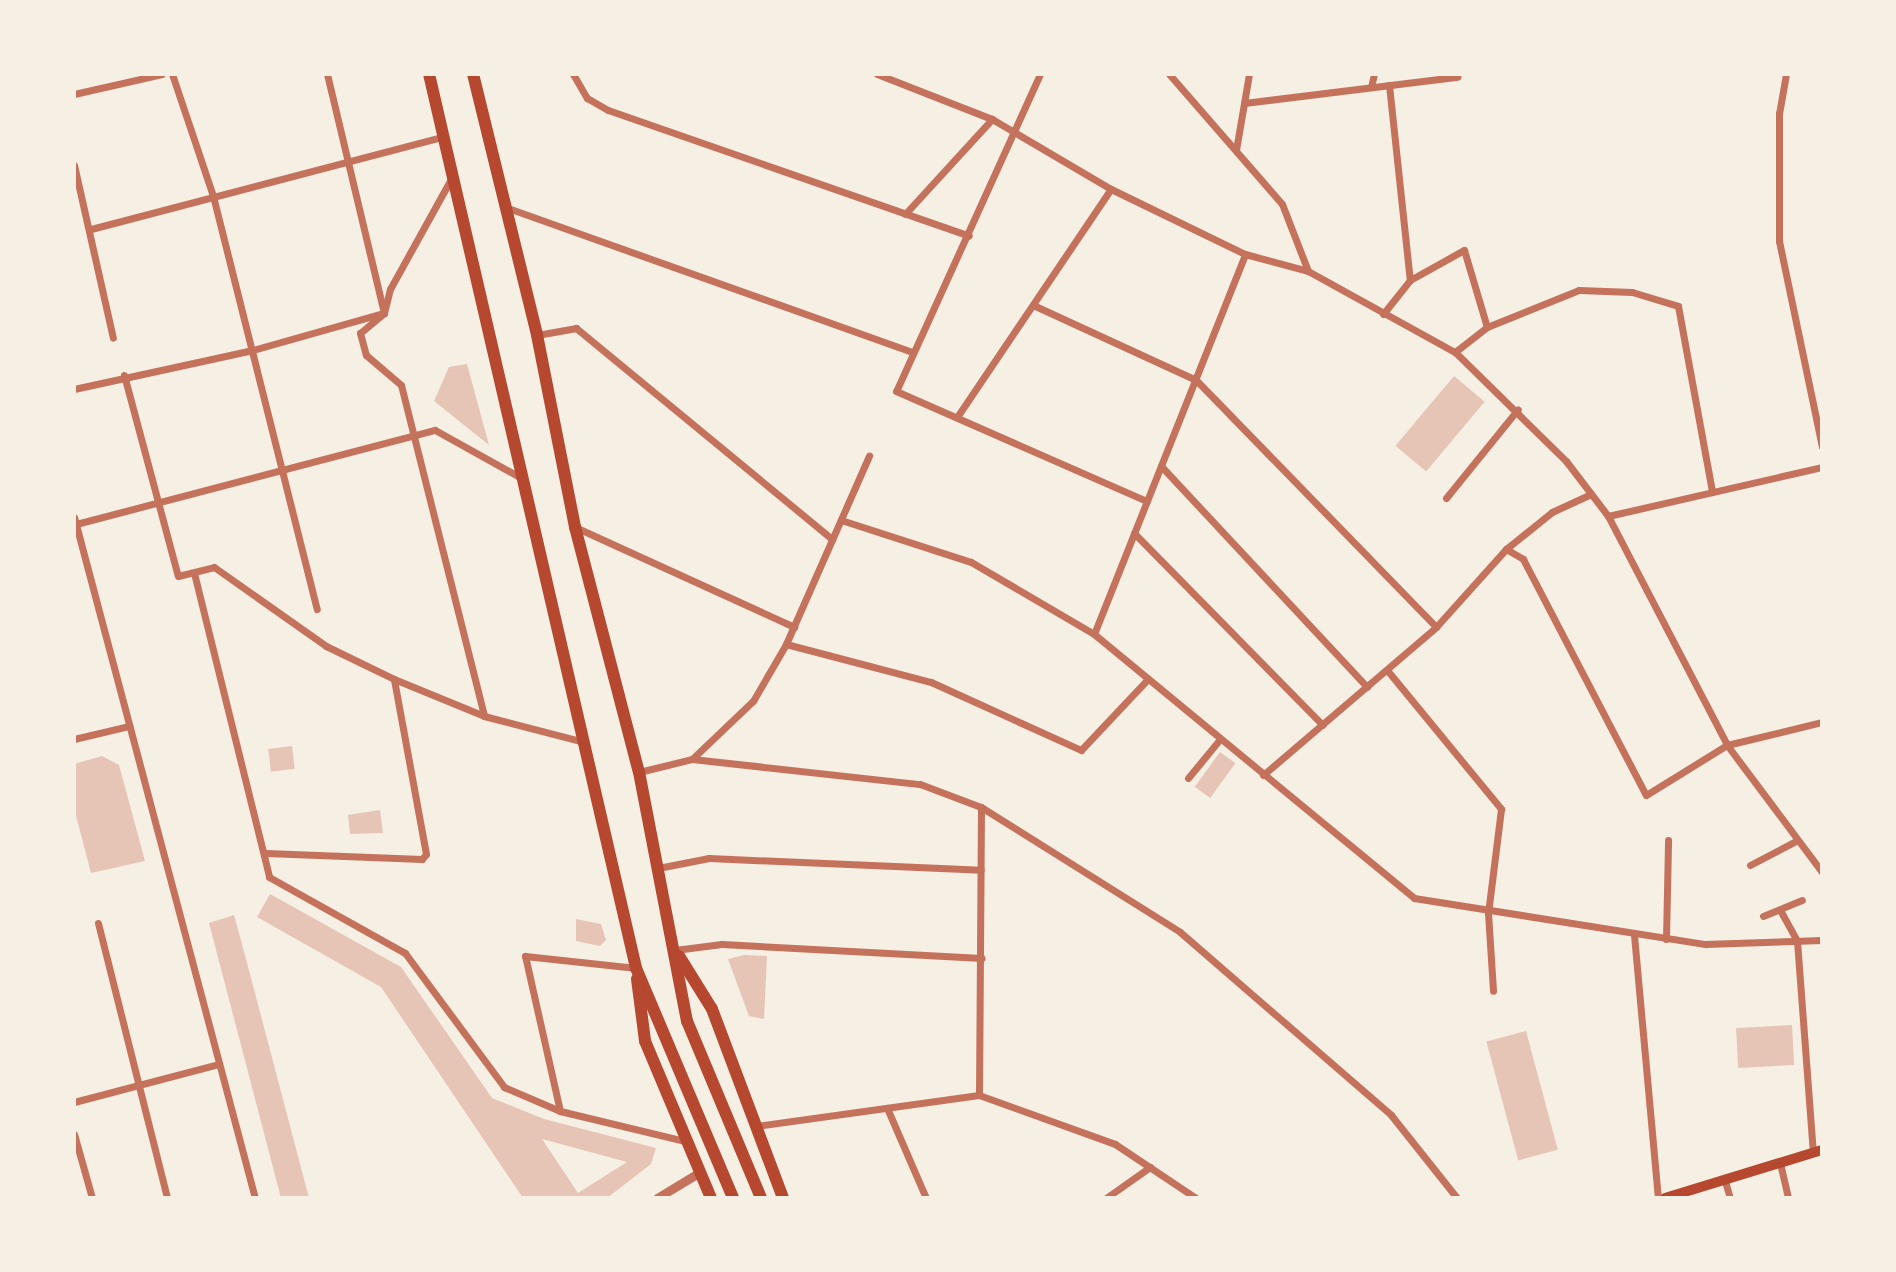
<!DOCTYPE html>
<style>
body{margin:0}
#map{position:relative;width:1896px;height:1272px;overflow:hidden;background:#f6efe4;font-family:Commissioner,sans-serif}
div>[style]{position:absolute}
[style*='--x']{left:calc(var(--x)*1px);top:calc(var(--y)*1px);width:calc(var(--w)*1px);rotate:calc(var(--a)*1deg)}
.building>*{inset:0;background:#e6c5b7;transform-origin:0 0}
.minor>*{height:7px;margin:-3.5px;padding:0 3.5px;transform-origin:3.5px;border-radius:3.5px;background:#c5725c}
.tertiary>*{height:9px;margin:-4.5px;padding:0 4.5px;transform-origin:4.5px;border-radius:4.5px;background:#c5725c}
.secondary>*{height:10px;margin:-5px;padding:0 5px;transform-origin:5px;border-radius:5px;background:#b5482f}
.primary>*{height:12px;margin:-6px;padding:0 6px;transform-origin:6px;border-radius:6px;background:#b5482f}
span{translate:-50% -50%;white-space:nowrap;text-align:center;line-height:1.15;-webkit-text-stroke:6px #f6efe4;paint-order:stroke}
.frame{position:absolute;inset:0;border:76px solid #f6efe4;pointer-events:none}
</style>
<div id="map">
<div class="building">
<i style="clip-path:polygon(467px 364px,489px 445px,434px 401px,449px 367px)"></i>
<i style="left:1454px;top:376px;width:40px;height:91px;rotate:40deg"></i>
<i style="left:292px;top:746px;width:23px;height:24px;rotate:83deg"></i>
<i style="left:1220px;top:752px;width:19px;height:43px;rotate:36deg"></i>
<i style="clip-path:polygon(102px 756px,119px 765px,145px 861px,91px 873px,74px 808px,74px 764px)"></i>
<i style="clip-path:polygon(380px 810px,383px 833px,350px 834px,348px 815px)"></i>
<i style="clip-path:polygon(evenodd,270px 894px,401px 967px,492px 1098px,544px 1119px,656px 1148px,651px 1164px,607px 1198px,523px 1198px,381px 987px,257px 917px,270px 894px,542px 1139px,627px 1162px,578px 1193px,542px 1139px)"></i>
<i style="clip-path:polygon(234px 915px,246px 959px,309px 1198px,281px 1198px,209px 923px)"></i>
<i style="clip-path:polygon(576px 919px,601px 924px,606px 940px,600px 946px,576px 941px)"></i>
<i style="clip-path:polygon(744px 955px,767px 956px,764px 1019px,749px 1016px,728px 959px)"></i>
<i style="left:1792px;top:1025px;width:40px;height:56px;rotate:87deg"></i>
<i style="left:1526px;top:1031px;width:123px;height:41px;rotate:75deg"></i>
</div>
<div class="minor">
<i style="--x:172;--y:74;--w:129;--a:71.4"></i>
<i style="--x:213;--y:196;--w:426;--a:75.9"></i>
<i style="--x:327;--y:74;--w:246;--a:76.6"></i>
<i style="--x:384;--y:313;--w:31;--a:140"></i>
<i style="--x:360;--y:333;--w:23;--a:75"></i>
<i style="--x:366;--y:355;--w:46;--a:40.6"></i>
<i style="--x:401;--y:385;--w:341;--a:75.9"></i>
<i style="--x:573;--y:74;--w:28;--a:60"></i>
<i style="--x:587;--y:98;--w:24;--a:30"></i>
<i style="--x:608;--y:110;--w:382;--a:19.2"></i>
<i style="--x:877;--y:74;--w:123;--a:21.4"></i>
<i style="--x:992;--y:119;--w:138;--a:30.5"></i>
<i style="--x:1111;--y:189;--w:149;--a:25.9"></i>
<i style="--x:1245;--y:254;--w:65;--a:15.1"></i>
<i style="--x:1308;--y:271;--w:168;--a:28.9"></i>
<i style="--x:1455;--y:352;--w:156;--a:44.5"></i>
<i style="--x:1566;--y:461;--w:69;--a:52.6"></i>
<i style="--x:1608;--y:516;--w:258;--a:62.5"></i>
<i style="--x:1727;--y:745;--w:159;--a:53.2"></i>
<i style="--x:1040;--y:74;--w:348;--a:114.4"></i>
<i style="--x:896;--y:391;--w:274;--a:23.7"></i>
<i style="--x:1169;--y:74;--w:172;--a:49"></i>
<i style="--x:1282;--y:204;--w:72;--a:68.8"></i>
<i style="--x:1786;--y:74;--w:40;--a:100"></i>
<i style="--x:1779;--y:113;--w:128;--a:90"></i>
<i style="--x:1779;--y:241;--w:210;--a:78.2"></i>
<i style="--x:1389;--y:85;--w:196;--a:83.9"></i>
<i style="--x:1371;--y:87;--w:13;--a:-77"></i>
<i style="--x:74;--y:94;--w:90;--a:-12.8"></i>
<i style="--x:1244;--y:103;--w:215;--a:-7"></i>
<i style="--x:1236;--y:150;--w:77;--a:-80.3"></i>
<i style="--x:74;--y:165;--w:177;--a:77.3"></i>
<i style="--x:505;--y:207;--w:433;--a:19.6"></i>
<i style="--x:905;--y:214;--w:129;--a:-47.5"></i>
<i style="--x:91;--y:229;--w:366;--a:-14.7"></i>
<i style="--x:1033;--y:305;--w:179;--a:24.7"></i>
<i style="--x:1196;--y:380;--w:344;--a:45.8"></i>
<i style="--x:1383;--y:314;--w:43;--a:-51.5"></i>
<i style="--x:1410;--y:280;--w:62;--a:-29.1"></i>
<i style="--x:1464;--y:250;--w:80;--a:73.4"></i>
<i style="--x:537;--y:335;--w:40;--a:-10"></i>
<i style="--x:576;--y:328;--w:332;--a:39.5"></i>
<i style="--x:1455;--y:352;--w:41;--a:-38"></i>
<i style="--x:1487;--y:327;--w:99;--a:-21.9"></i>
<i style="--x:1579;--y:290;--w:53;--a:2.2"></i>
<i style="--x:1632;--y:292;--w:48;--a:16.9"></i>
<i style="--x:1678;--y:306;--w:188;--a:79.6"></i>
<i style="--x:124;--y:375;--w:208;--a:75"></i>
<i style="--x:178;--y:576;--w:37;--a:-14"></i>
<i style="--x:214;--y:567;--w:137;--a:35.2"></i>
<i style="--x:326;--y:646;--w:76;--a:25.9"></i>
<i style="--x:394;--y:679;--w:97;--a:22.3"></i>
<i style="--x:484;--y:716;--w:103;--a:14.6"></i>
<i style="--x:74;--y:389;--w:183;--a:-12.3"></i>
<i style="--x:253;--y:350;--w:136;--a:-15.8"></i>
<i style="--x:384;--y:313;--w:25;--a:-76"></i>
<i style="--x:390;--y:289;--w:128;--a:-61"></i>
<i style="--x:957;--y:417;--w:275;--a:-56"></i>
<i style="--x:1161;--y:466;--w:302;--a:47"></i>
<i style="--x:1446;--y:498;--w:114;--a:-51"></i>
<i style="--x:1608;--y:516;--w:220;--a:-12.9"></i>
<i style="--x:74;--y:517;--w:705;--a:75.12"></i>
<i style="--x:841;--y:520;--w:137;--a:17.9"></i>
<i style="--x:971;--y:562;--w:143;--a:30.3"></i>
<i style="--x:1094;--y:634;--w:415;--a:39.5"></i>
<i style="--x:1414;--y:898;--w:295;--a:9"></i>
<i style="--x:1705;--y:944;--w:117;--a:-2"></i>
<i style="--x:76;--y:524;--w:371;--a:-14.7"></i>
<i style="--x:435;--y:430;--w:101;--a:29.1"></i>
<i style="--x:575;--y:527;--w:241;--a:24.5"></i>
<i style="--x:1134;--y:533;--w:269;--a:45.5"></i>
<i style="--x:1506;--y:549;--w:20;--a:30"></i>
<i style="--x:1523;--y:559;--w:266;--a:62.5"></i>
<i style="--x:1646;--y:795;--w:95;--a:-31.7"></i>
<i style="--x:1727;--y:745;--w:98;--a:-13.6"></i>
<i style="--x:194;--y:573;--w:313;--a:76.1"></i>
<i style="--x:269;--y:877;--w:156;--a:29.2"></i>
<i style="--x:405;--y:953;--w:167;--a:53.5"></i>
<i style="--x:504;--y:1087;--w:61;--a:23.2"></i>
<i style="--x:560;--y:1111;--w:133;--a:13.5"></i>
<i style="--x:1094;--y:634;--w:409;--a:-68.3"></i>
<i style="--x:786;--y:644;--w:150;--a:14.7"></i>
<i style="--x:931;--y:682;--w:165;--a:24.4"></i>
<i style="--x:1081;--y:750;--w:98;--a:-46.7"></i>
<i style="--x:1387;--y:670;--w:180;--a:50.6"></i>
<i style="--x:1501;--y:809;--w:105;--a:97.1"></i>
<i style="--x:1488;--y:913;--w:78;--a:86.3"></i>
<i style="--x:74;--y:739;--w:57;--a:-13.3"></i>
<i style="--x:692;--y:759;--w:84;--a:-43.6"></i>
<i style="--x:753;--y:701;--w:66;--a:-59.9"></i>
<i style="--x:786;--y:644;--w:206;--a:-66.2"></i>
<i style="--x:639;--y:772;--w:55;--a:-13.8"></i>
<i style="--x:692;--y:759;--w:229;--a:6.3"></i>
<i style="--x:920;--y:784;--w:65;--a:20.7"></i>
<i style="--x:981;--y:807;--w:235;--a:32.1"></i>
<i style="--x:1180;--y:932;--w:279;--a:40.9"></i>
<i style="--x:1391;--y:1115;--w:106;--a:51.5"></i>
<i style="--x:1263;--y:775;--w:228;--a:-40.5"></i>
<i style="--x:1436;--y:627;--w:105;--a:-48.1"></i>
<i style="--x:1506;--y:549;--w:59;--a:-38.8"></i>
<i style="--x:1552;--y:512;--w:43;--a:-24.8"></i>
<i style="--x:1188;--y:778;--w:50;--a:-50.6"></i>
<i style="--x:266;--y:853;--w:156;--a:2.2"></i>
<i style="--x:422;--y:859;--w:6;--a:-51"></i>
<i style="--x:426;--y:854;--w:178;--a:-100.4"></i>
<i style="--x:1750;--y:865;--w:52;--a:-27.6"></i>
<i style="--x:658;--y:868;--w:52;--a:-11.1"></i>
<i style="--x:709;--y:858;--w:272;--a:2.5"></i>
<i style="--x:1780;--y:910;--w:35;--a:61"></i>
<i style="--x:1797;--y:941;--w:212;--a:85.7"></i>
<i style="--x:1763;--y:916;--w:42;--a:-22.3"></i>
<i style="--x:98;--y:923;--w:284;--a:75.9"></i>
<i style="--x:1634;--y:935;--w:264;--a:84.8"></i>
<i style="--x:1666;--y:939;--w:99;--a:-88.8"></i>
<i style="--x:675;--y:950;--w:47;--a:-7.3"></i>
<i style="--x:722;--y:944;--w:260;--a:3.1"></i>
<i style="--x:979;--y:1095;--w:288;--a:-89.6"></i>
<i style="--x:74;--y:1102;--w:150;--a:-14.7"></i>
<i style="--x:887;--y:1108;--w:98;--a:66.6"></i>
<i style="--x:560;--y:1111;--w:159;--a:-102.7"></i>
<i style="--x:525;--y:956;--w:112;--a:6.2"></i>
<i style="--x:756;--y:1126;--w:225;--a:-7.9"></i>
<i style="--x:979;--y:1095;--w:145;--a:19.8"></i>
<i style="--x:1115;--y:1144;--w:97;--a:33.7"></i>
<i style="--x:74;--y:1134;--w:66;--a:74.3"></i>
<i style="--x:1780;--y:1163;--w:36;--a:77"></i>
<i style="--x:1725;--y:1181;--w:18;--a:74"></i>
<i style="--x:1106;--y:1198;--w:54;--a:-35.2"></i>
</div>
<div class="tertiary">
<i style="--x:657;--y:1198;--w:50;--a:-31.2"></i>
</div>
<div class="secondary">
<i style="--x:1665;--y:1198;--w:164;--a:-17"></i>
</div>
<div class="primary">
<i style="--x:429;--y:74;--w:918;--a:76.96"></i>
<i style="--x:636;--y:968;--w:250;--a:67.1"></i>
<i style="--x:473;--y:74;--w:269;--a:76.2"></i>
<i style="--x:537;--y:335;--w:196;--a:78.8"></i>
<i style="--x:575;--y:527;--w:253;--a:75.4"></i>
<i style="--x:639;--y:772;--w:254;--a:79.1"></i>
<i style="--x:687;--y:1021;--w:192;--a:67.3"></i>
<i style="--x:679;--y:956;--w:62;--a:58.1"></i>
<i style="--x:712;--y:1009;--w:202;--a:69.4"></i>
<i style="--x:637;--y:979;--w:63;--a:82.6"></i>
<i style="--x:645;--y:1041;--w:170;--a:67.2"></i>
</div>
<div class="frame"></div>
</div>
